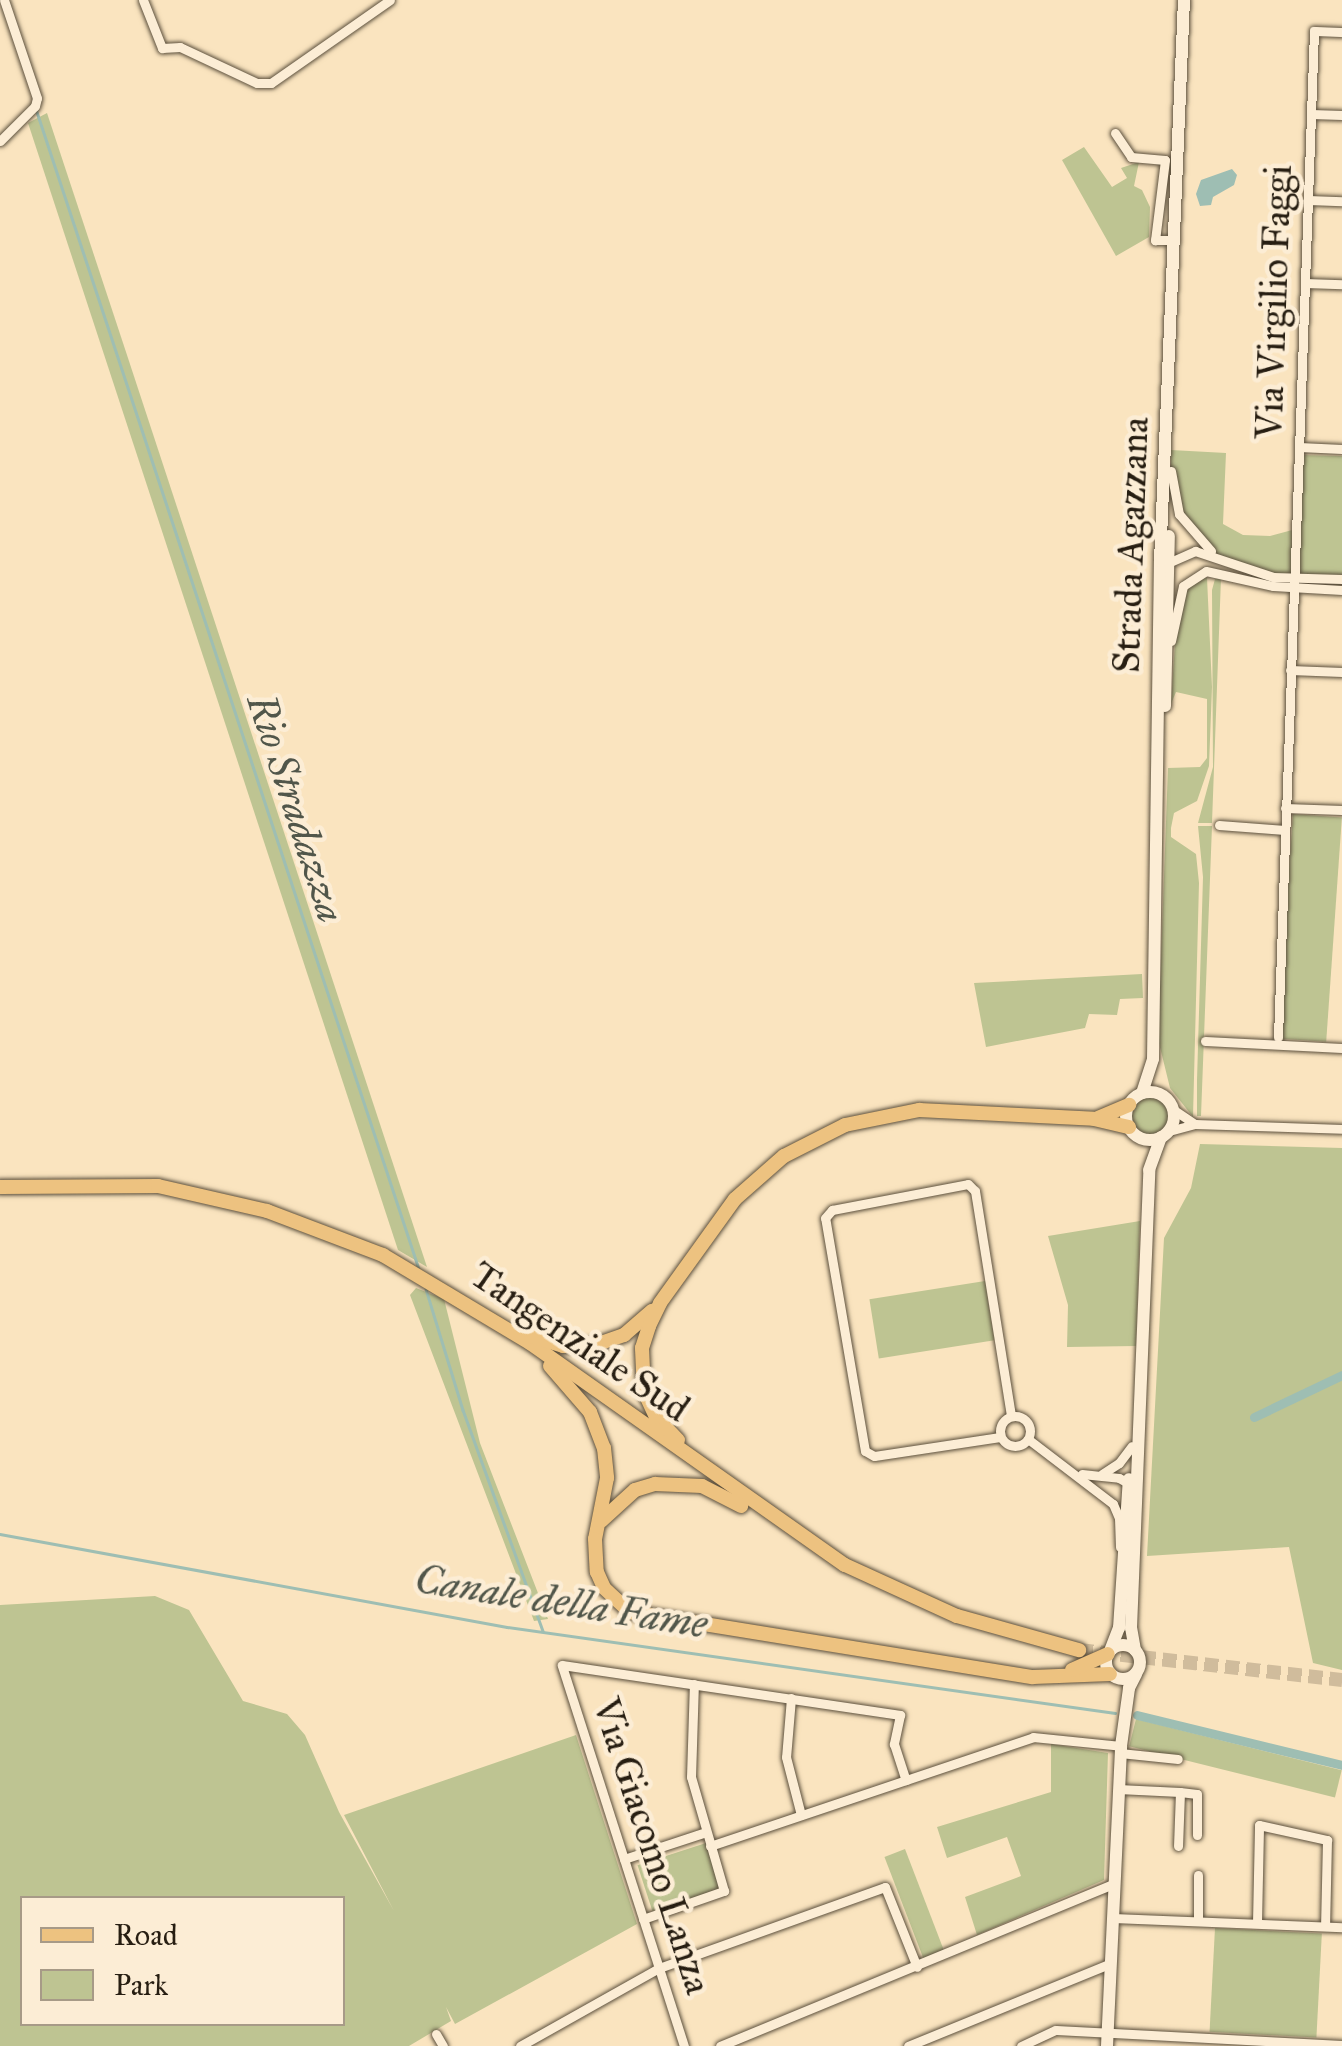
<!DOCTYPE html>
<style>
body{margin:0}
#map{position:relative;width:1342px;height:2046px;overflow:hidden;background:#fae4bf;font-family:"IM FELL Great Primer",serif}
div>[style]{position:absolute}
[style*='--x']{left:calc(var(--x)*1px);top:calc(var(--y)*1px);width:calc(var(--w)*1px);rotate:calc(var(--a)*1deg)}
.green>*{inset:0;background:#bec492;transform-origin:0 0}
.round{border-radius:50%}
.water>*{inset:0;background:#9ebeb3}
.stream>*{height:2.5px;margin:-1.25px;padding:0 1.25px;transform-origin:1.25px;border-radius:1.25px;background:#9ebeb3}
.canal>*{height:9px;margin:-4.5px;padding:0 4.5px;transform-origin:4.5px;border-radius:4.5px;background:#9ebeb3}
.primary-tunnel>*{height:14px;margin-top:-7px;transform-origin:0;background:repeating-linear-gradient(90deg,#d0bc9c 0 14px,transparent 0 21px)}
.roads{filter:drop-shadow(0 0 2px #5c503d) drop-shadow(0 0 2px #5c503d)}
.street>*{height:9px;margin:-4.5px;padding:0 4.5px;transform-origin:4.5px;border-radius:4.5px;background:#fcedd5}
.street>.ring{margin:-4.5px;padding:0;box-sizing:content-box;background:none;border:9px solid #fcedd5;border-radius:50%}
.secondary>*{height:12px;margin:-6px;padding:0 6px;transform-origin:6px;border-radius:6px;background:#fcedd5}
.secondary>.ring{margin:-6px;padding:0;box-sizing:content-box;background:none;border:12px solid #fcedd5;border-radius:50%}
.primary>*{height:14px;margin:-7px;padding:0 7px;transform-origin:7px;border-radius:7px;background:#edc280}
span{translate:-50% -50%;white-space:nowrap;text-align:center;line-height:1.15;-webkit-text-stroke:9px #fcedd5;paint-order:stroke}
.street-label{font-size:38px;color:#271e12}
.water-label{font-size:40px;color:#51564a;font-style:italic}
.legend{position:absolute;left:20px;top:1896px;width:325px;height:130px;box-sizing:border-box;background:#fcedd5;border:2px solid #a79a87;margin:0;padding:12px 18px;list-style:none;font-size:30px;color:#271e12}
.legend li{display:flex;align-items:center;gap:20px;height:50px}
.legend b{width:50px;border:2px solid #a79a87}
</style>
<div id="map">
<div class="green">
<i style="clip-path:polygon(47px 113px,126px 352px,427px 1267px,398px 1250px,28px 123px)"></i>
<i style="clip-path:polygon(1084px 147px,1112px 187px,1127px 178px,1121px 168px,1139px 162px,1134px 186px,1142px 190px,1150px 207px,1149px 237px,1116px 256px,1062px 160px)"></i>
<i style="clip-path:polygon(1171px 450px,1226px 453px,1223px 524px,1243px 535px,1270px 536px,1296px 529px,1299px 455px,1342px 456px,1342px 578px,1273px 577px,1221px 559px,1188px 530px,1171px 471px)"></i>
<i style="clip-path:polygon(1200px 578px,1207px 578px,1212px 687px,1209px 766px,1197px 801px,1174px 813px,1171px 828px,1171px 837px,1196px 854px,1199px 883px,1193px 1117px,1170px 1088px,1158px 1039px,1168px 768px,1200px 767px,1207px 758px,1207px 699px,1176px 692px,1171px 704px,1176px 628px,1186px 591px)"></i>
<i style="clip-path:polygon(1221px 578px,1212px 823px,1198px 823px,1213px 767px,1212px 590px,1215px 579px)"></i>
<i style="left:1293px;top:814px;width:49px;height:225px;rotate:4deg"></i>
<i style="clip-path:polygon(1198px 826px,1212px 826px,1201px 1116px,1197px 1116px,1197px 1080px,1203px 877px)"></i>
<i style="clip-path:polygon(1142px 974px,1143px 998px,1120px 999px,1117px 1015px,1089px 1014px,1085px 1028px,986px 1047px,974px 983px)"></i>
<i class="round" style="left:1131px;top:1097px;width:38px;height:38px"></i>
<i style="clip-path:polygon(1200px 1144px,1342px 1148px,1342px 1670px,1313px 1663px,1289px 1547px,1147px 1556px,1164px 1238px,1191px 1188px)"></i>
<i style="clip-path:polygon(1140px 1221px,1136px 1346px,1067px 1347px,1068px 1305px,1048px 1236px)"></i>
<i style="left:985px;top:1281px;width:60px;height:117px;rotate:81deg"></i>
<i style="clip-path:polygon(416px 1288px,444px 1299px,480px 1443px,548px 1619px,534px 1621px,410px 1295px)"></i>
<i style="clip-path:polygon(evenodd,155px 1596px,189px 1610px,243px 1701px,287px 1714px,305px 1735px,339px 1812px,394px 1911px,344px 1815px,576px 1735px,637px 1924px,455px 2024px,446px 2007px,451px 2021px,409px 2046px,0 2046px,0 1605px,155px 1596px,22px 1898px,342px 1898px,342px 2024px,22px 2024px,22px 1898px)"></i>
<i style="left:1136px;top:1719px;width:212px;height:28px;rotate:14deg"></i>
<i style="clip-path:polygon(1051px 1744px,1108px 1753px,1104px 1880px,977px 1935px,965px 1897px,1021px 1876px,1007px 1837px,947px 1858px,937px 1827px,1051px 1792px)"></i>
<i style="left:706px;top:1843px;width:48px;height:72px;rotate:72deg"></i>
<i style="left:905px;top:1849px;width:109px;height:22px;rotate:69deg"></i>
<i style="left:1215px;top:1928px;width:107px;height:104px;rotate:3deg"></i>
</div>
<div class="water">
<i style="clip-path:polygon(1232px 169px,1237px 175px,1234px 185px,1213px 197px,1211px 205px,1200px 206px,1196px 194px,1201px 180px)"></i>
</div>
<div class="stream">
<i style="--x:37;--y:112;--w:1222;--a:71.73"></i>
<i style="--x:426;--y:1289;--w:127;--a:73"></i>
<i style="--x:463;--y:1410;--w:235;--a:70.1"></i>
<i style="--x:0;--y:1534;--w:515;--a:10.39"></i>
<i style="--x:507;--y:1627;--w:614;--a:8.05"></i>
</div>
<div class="canal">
<i style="--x:1254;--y:1417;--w:98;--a:-25.5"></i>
<i style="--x:1137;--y:1715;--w:211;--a:13.7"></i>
</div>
<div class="primary-tunnel">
<i style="--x:1079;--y:1650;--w:265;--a:6.5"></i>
</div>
<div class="roads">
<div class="street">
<i style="--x:143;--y:0;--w:52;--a:68.4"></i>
<i style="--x:162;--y:48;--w:18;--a:-3"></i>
<i style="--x:180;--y:47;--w:85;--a:25.1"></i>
<i style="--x:257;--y:83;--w:14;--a:0"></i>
<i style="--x:271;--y:83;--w:145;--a:-34.9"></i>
<i style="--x:1311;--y:114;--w:31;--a:2"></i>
<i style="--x:1115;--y:133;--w:29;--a:56"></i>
<i style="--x:1131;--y:157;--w:34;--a:5"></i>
<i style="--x:1165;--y:160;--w:81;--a:97.1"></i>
<i style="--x:1155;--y:240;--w:20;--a:0"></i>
<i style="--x:0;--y:141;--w:49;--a:-45"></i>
<i style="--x:35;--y:106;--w:8;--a:-76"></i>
<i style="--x:37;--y:98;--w:103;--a:-108.6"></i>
<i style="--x:1308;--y:200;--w:34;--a:2"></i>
<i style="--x:1305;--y:283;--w:37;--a:2"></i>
<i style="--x:1299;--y:447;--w:43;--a:2.7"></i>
<i style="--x:1171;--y:471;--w:44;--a:79.5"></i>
<i style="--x:1179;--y:514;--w:49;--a:49.1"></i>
<i style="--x:1168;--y:563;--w:30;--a:-24"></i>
<i style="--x:1195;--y:551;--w:82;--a:18.4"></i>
<i style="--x:1273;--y:577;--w:69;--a:1.7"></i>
<i style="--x:1171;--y:641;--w:56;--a:-77.7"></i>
<i style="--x:1183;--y:586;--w:27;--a:-33"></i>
<i style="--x:1206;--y:571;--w:69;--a:12.6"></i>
<i style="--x:1273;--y:586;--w:69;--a:3.3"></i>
<i style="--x:1290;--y:670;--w:52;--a:2.2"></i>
<i style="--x:1285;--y:808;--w:57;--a:2"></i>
<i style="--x:1219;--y:825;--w:66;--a:4.3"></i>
<i style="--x:1278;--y:1037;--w:1007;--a:-87.95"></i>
<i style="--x:1314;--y:31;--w:28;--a:2"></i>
<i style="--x:1205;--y:1041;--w:137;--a:2.9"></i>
<i style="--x:1174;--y:1110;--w:25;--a:34"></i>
<i style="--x:1169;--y:1131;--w:27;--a:-15"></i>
<i style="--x:1195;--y:1124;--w:147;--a:1.9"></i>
<i class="ring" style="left:1000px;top:1416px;width:21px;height:21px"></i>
<i style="--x:1000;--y:1437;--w:127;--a:171.4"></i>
<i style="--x:874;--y:1456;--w:10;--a:-151"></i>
<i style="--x:865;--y:1451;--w:236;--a:-99.7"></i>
<i style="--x:825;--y:1218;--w:11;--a:-49"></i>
<i style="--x:832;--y:1210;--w:138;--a:-10.8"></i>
<i style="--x:968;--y:1184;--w:10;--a:45"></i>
<i style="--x:975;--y:1191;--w:228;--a:80.9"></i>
<i style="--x:1028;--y:1439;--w:107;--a:37.4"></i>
<i style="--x:1113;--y:1504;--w:15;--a:67"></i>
<i style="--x:1119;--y:1518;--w:29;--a:88"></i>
<i style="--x:1082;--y:1474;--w:37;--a:6"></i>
<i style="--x:1119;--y:1478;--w:13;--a:29"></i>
<i style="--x:1102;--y:1474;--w:20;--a:-33"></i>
<i style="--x:1119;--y:1463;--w:21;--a:-53"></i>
<i style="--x:791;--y:1698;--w:59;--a:94.8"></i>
<i style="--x:786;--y:1757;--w:60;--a:75.5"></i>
<i style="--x:1120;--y:1753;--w:58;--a:5.9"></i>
<i style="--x:1118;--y:1789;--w:62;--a:2.8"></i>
<i style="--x:1180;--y:1792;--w:54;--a:92.1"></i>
<i style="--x:1180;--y:1792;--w:17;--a:7"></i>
<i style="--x:1197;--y:1794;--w:41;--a:90"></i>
<i style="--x:710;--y:1846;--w:341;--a:-18.6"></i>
<i style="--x:1033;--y:1737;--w:88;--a:5.8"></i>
<i style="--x:624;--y:1859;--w:86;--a:-18.2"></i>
<i style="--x:1113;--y:1918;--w:229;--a:2.3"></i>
<i style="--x:643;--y:1919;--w:86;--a:-19.1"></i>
<i style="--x:724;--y:1891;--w:119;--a:-106.1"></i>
<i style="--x:691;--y:1777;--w:93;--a:-88.2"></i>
<i style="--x:1198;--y:1921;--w:46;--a:-90"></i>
<i style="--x:1257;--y:1923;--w:98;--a:-88.8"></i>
<i style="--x:1259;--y:1825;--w:70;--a:12.4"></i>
<i style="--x:1327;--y:1840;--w:86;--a:91.3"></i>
<i style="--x:436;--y:2034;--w:14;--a:60"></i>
<i style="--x:520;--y:2046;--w:159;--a:-29.3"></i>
<i style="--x:659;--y:1968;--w:240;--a:-19.7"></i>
<i style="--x:885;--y:1887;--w:86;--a:68.2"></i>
<i style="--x:684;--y:2046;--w:400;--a:-107.8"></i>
<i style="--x:562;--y:1665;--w:342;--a:8.4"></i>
<i style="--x:900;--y:1715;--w:30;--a:102"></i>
<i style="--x:894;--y:1744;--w:38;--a:72"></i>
<i style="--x:720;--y:2046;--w:427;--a:-22.4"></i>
<i style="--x:908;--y:2046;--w:219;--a:-22.2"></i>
<i style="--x:1021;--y:2046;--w:38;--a:-25"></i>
<i style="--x:1056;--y:2030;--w:286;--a:3"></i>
</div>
<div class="secondary">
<i style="--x:1165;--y:706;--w:170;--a:-88.7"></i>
<i class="ring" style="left:1126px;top:1092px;width:36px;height:36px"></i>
<i style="--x:1142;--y:1093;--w:36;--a:-72"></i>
<i style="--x:1153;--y:1059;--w:498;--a:-89.2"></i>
<i style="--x:1160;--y:561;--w:562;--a:-87.55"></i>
<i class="ring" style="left:1106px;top:1645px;width:22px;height:22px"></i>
<i style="--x:1135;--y:1650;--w:22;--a:-100"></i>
<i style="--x:1131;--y:1628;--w:458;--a:-87.7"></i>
<i style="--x:1149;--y:1170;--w:35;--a:-70"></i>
<i style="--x:1110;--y:1651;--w:25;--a:-69"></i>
<i style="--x:1119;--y:1628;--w:149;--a:-86.2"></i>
<i style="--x:1107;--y:2046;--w:300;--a:-87.3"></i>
<i style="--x:1121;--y:1746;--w:59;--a:-82.1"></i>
<i style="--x:1129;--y:1688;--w:16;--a:-63"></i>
</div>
<div class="primary">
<i style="--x:1098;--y:1118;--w:34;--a:-23"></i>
<i style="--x:0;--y:1187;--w:158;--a:-0.4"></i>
<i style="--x:158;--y:1186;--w:112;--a:12.9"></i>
<i style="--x:267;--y:1211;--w:124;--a:20.8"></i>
<i style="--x:383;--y:1255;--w:171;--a:30.9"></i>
<i style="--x:530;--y:1343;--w:385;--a:35.2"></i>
<i style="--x:845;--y:1565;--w:123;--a:24.5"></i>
<i style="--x:957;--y:1616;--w:127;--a:15.6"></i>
<i style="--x:531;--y:1336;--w:34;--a:17"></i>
<i style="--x:563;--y:1346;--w:32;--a:-2"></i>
<i style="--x:595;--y:1345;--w:31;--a:-19"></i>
<i style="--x:624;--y:1335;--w:37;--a:-41"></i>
<i style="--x:550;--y:1366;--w:61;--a:49"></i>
<i style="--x:590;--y:1412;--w:39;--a:69"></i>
<i style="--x:604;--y:1448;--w:30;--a:84"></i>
<i style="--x:607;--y:1478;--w:62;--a:101.1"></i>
<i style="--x:595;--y:1539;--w:33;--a:87"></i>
<i style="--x:597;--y:1572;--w:17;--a:66"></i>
<i style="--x:604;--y:1588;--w:35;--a:43"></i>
<i style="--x:630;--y:1612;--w:408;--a:9.2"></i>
<i style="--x:1033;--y:1677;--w:77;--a:-2.2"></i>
<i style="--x:678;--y:1440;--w:32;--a:-134"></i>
<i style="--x:656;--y:1417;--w:29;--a:-115"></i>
<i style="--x:644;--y:1391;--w:43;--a:-92.7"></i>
<i style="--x:642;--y:1348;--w:23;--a:-72"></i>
<i style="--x:649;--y:1326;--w:25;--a:-64"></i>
<i style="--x:660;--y:1303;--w:128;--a:-54.2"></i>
<i style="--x:735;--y:1199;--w:65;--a:-41.3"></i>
<i style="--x:784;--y:1156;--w:68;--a:-26.9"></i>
<i style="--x:845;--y:1125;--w:76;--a:-11.5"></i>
<i style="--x:919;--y:1110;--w:175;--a:2.9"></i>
<i style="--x:1094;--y:1119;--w:36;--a:13"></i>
<i style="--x:601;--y:1521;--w:46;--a:-42.4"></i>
<i style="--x:635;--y:1490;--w:21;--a:-17"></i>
<i style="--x:655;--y:1484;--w:47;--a:2.4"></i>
<i style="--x:702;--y:1486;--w:44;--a:27.1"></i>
<i style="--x:1072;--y:1670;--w:39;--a:-24"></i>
</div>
</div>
<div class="street-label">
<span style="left:1274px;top:302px;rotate:-88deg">Via Virgilio Faggi</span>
<span style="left:1131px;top:545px;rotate:-88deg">Strada Agazzana</span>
<span style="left:580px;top:1342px;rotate:34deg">Tangenziale Sud</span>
<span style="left:652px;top:1846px;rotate:72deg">Via Giacomo Lanza</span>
</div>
<div class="water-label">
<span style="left:296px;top:808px;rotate:72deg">Rio Stradazza</span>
<span style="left:561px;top:1602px;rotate:9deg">Canale della Fame</span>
</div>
<ul class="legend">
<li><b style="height:12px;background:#edc280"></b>Road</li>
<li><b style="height:28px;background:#bec492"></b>Park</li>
</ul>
</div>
